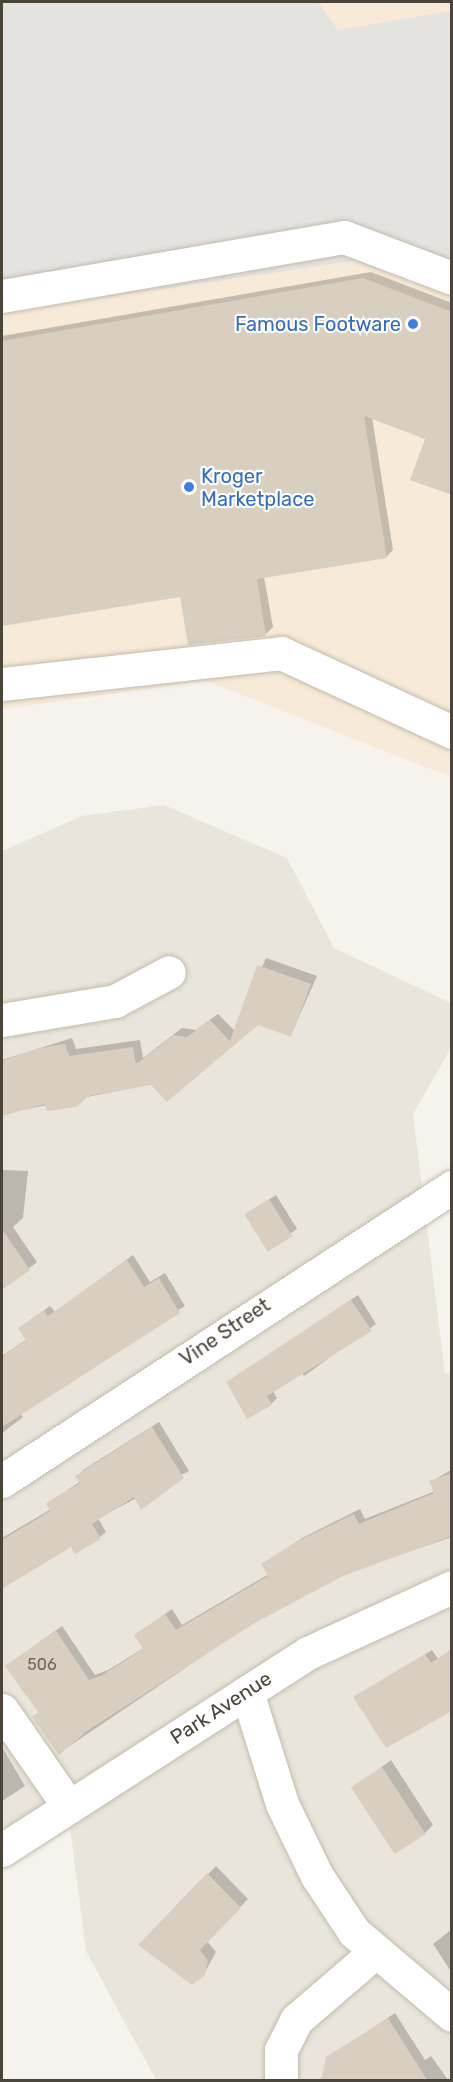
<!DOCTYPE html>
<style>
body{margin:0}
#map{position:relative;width:453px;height:2082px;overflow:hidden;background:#f6f3ec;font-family:Rubik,sans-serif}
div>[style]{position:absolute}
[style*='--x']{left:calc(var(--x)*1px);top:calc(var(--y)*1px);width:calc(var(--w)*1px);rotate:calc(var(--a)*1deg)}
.residential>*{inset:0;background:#eae5da}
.commercial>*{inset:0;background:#f7ead8}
.parking>*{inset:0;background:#e5e3e0}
.shadow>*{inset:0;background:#0003;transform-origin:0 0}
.building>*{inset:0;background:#d8cfc1;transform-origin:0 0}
.roads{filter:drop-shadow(0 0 2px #c2bbae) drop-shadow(0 0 2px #c2bbae)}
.minor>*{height:33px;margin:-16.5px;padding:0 16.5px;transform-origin:16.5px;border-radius:16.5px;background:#fff}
.dots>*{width:16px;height:16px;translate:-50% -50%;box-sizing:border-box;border:3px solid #fff;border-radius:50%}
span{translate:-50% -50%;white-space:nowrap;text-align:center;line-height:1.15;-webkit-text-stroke:4.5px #fff;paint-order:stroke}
.number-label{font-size:16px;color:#6e675b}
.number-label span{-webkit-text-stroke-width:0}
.shop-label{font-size:20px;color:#366cbe}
.right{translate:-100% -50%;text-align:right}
.left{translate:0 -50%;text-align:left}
.street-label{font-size:20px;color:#4b4439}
.frame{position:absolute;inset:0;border:3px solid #4b4439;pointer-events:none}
</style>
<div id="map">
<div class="residential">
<i style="clip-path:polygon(164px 805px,287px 858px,334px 948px,451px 1003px,451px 1048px,413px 1114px,445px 1374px,452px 1371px,451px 2080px,156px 2080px,86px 1951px,67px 1804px,2px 1850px,2px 851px,82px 816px)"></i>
</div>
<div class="commercial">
<i style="clip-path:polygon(2px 2px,451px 2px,451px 777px,206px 681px,2px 709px)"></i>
</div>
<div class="parking">
<i style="clip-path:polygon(318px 2px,338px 30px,451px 11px,451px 295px,355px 261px,2px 312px,2px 3px)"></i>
</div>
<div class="shadow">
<i style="clip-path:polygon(371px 272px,452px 303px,452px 494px,427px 438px,372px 417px,393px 550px,386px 557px,264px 577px,273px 627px,266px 634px,181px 595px,2px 625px,2px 336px)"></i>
<i style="clip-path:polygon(266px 958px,317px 976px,291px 1035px,257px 1023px,167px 1100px,152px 1084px,2px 1114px,2px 1060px,72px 1038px,76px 1049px,140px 1040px,143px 1058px,182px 1028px,196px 1030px,218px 1014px,235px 1031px)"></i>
<i style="clip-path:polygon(2px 1170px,28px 1171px,23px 1218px,13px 1227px,37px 1262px,2px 1289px)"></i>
<i style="left:276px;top:1195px;width:40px;height:35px;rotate:58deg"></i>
<i style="clip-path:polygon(133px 1255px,150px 1282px,165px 1273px,185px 1306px,20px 1413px,23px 1417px,2px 1433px,2px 1356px,27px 1339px,19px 1328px,50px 1306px,55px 1312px)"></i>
<i style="clip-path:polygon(358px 1295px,376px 1324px,304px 1376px,301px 1372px,273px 1391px,277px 1398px,271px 1404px,228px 1382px)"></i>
<i style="clip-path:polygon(159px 1422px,189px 1471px,98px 1518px,106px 1532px,100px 1537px,72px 1545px,2px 1588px,2px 1538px,51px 1509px,48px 1503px,81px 1481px,77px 1476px,83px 1470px)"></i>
<i style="clip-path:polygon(452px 1469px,452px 1537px,343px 1574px,252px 1623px,59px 1753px,13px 1661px,62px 1626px,95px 1675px,108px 1670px,144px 1648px,136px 1635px,172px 1609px,182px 1625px,269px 1574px,263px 1564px,304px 1537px,360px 1509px,365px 1519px,435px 1491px,431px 1482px)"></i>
<i style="clip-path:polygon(452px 1649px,452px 1708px,355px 1698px,432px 1650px,438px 1659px)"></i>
<i style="clip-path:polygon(2px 1747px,25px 1786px,2px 1801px)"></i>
<i style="clip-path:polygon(391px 1760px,433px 1825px,425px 1833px,353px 1788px)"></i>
<i style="clip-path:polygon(216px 1866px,248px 1899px,207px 1941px,216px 1952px,204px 1974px,141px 1944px)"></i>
<i style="clip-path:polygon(452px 1929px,452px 1973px,433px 1944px)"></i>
<i style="clip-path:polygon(395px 2013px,425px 2060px,431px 2056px,448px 2080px,329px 2080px,328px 2058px)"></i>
</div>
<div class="building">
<i style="clip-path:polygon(363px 278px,452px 312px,452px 495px,410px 480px,425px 439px,364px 416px,387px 558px,257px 579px,266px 636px,188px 645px,180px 597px,2px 626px,2px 341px)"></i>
<i style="clip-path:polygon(257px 965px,311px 984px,291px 1037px,258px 1025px,167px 1102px,151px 1085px,88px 1096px,77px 1107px,47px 1111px,45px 1104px,2px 1116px,2px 1061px,36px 1049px,65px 1044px,69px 1056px,133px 1047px,136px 1064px,174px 1035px,187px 1037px,210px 1020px,230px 1041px)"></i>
<i style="left:269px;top:1199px;width:44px;height:29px;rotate:58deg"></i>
<i style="clip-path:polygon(2px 1229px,30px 1270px,2px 1290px)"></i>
<i style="clip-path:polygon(127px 1260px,144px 1287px,159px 1278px,180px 1313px,2px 1427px,2px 1357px,26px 1340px,18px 1328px,44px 1310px,48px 1316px)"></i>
<i style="clip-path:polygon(351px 1300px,372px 1331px,267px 1396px,272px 1405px,247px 1419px,226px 1382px)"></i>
<i style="clip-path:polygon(152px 1427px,184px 1478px,141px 1510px,134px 1497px,92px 1524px,101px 1539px,75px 1554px,71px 1547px,2px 1589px,2px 1540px,50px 1511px,46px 1503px,80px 1483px,75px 1476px)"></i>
<i style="clip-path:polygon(452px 1473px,452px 1536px,343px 1576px,253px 1624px,87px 1731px,59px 1755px,32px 1717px,38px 1712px,5px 1666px,56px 1631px,89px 1680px,101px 1676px,143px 1649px,134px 1635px,165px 1614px,176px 1630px,268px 1576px,261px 1564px,296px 1542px,354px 1514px,359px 1524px,434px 1493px,429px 1481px)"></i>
<i style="clip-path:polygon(452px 1649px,452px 1711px,386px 1748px,353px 1697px,425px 1654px,431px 1663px)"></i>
<i style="left:382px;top:1767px;width:80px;height:37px;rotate:57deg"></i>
<i style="clip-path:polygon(207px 1873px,241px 1908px,200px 1950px,208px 1961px,205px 1975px,192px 1985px,138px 1945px)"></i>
<i style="clip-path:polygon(388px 2018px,427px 2080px,321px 2080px,326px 2057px)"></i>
</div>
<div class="roads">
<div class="minor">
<i style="--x:2;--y:296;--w:347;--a:-9.8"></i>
<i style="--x:344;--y:237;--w:116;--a:20.8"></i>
<i style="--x:2;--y:684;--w:281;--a:-6.3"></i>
<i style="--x:281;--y:653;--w:188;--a:24.8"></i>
<i style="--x:2;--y:1020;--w:115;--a:-9.5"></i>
<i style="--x:115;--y:1001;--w:61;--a:-28.2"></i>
<i style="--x:2;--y:1481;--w:538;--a:-33.16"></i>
<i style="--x:247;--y:1692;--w:117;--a:72.6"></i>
<i style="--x:282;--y:1804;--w:80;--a:64.1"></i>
<i style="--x:317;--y:1876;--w:67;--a:56.5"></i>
<i style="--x:354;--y:1932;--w:128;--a:40.3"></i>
<i style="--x:2;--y:1710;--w:114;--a:55.3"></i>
<i style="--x:2;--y:1850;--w:364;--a:-32.8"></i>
<i style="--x:308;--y:1653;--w:158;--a:-24.6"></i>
<i style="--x:281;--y:2080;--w:30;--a:-90"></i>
<i style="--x:281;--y:2050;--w:34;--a:-63"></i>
<i style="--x:296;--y:2020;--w:104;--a:-40.7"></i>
</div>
</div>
<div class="dots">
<i style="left:413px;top:324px;background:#3f7fe0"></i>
<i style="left:189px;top:487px;background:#3f7fe0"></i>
</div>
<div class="number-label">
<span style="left:42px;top:1665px">506</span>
</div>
<div class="shop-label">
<span class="right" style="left:401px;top:324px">Famous Footware</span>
<span class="left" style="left:201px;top:488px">Kroger<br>Marketplace</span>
</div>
<div class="street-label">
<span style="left:225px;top:1332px;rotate:-34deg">Vine Street</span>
<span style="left:221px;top:1708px;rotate:-33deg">Park Avenue</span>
</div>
<div class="frame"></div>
</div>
